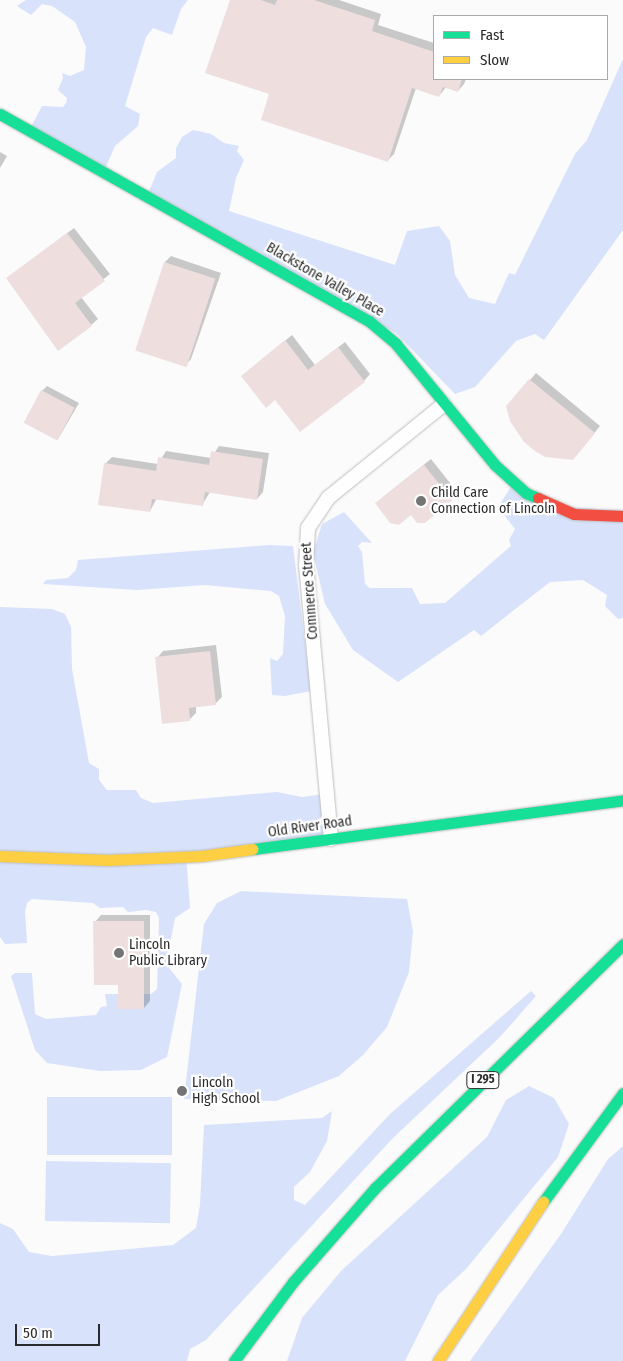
<!DOCTYPE html>
<style>
body{margin:0}
#map{position:relative;width:623px;height:1361px;overflow:hidden;background:#fbfbfc;font-family:"Fira Sans Condensed",sans-serif}
div>[style]{position:absolute}
[style*='--x']{left:calc(var(--x)*1px);top:calc(var(--y)*1px);width:calc(var(--w)*1px);rotate:calc(var(--a)*1deg)}
.green>*{inset:0;background:#d8e2fb;transform-origin:0 0}
.shadow>*{inset:0;background:#0003}
.building>*{inset:0;background:#eedfde;transform-origin:0 0}
.roads{filter:drop-shadow(0 0 1px #bdbdbe) drop-shadow(0 0 1px #bdbdbe)}
.street>*{height:14px;margin:-7px;padding:0 7px;transform-origin:7px;border-radius:7px;background:#fefeff}
.fast>*{height:11px;margin:-5.5px;padding:0 5.5px;transform-origin:5.5px;border-radius:5.5px;background:#16e098}
.slow>*{height:11px;margin:-5.5px;padding:0 5.5px;transform-origin:5.5px;border-radius:5.5px;background:#ffcf43}
.jam>*{height:11px;margin:-5.5px;padding:0 5.5px;transform-origin:5.5px;border-radius:5.5px;background:#f24e42}
.dots>*{width:14px;height:14px;translate:-50% -50%;box-sizing:border-box;border:2px solid #fff;border-radius:50%}
span{translate:-50% -50%;white-space:nowrap;text-align:center;line-height:1.15;-webkit-text-stroke:4.5px #fff;paint-order:stroke}
.shield-label span{padding:1px 4px;background:#fff;border:1px solid;border-radius:4px;-webkit-text-stroke-width:0}
.shield-label{font-size:12px;color:#2b2b2b;font-weight:700}
.street-label{font-size:14px;color:#2b2b2b}
.poi-label{font-size:14px;color:#2b2b2b}
.left{translate:0 -50%;text-align:left}
.legend{position:absolute;left:433px;top:15px;width:175px;height:65px;box-sizing:border-box;background:#fff;border:1px solid #aaa;margin:0;padding:6px 9px;list-style:none;font-size:15px;color:#2b2b2b}
.legend li{display:flex;align-items:center;gap:10px;height:25px}
.legend b{width:25px;border:1px solid #aaa}
.scale{position:absolute;left:15px;top:1324px;width:85px;height:22px;box-sizing:border-box;border:2px solid #2b2b2b;border-top:0;padding-left:6px;font-size:15px;line-height:18px;white-space:nowrap;color:#2b2b2b;-webkit-text-stroke:4px #fff;paint-order:stroke}
</style>
<div id="map">
<div class="green">
<i style="clip-path:polygon(26px 0,188px 0,181px 9px,172px 35px,153px 28px,146px 37px,125px 106px,140px 114px,138px 126px,115px 146px,105px 169px,31px 127px,42px 106px,63px 107px,66px 103px,67px 98px,58px 90px,63px 78px,62px 73px,70px 76px,84px 70px,86px 47px,75px 22px,52px 6px,42px 4px,31px 15px,17px 6px)"></i>
<i style="clip-path:polygon(623px 59px,623px 230px,544px 340px,535px 334px,516px 341px,475px 387px,455px 394px,396px 333px,148px 194px,157px 172px,176px 158px,176px 148px,182px 137px,193px 130px,211px 134px,224px 143px,239px 146px,237px 151px,244px 160px,236px 178px,229px 211px,395px 265px,407px 231px,439px 226px,450px 241px,455px 275px,469px 298px,495px 304px,509px 273px,515px 275px,575px 154px,587px 140px)"></i>
<i style="clip-path:polygon(514px 482px,557px 506px,623px 511px,623px 618px,618px 619px,605px 606px,607px 595px,583px 580px,550px 582px,481px 636px,474px 630px,398px 682px,353px 650px,325px 604px,313px 553px,322px 524px,344px 512px,372px 543px,362px 542px,358px 546px,362px 552px,365px 584px,370px 588px,412px 588px,420px 604px,445px 603px,511px 546px,509px 540px,515px 529px,498px 507px)"></i>
<i style="clip-path:polygon(269px 545px,293px 546px,311px 691px,285px 696px,272px 695px,270px 658px,277px 661px,283px 654px,285px 616px,279px 596px,271px 591px,205px 585px,137px 590px,43px 584px,46px 580px,68px 578px,76px 570px,78px 560px)"></i>
<i style="clip-path:polygon(0 607px,52px 609px,65px 614px,71px 627px,72px 669px,89px 763px,99px 769px,99px 780px,107px 790px,136px 790px,141px 798px,153px 803px,277px 792px,302px 797px,325px 794px,332px 835px,186px 854px,190px 908px,175px 918px,166px 964px,182px 984px,167px 1057px,141px 1070px,100px 1071px,47px 1063px,35px 1050px,11px 976px,15px 973px,32px 973px,35px 1014px,46px 1019px,96px 1015px,101px 1007px,107px 1006px,105px 994px,151px 994px,157px 989px,159px 918px,156px 912px,146px 910px,128px 912px,123px 907px,100px 908px,93px 903px,32px 899px,27px 903px,25px 912px,27px 943px,5px 944px,0 937px)"></i>
<i style="clip-path:polygon(241px 891px,407px 899px,413px 931px,409px 972px,387px 1027px,363px 1055px,339px 1076px,276px 1101px,184px 1099px,204px 924px,217px 903px)"></i>
<i style="clip-path:polygon(531px 991px,536px 996px,500px 1037px,393px 1138px,206px 1340px,190px 1349px,187px 1361px,0 1361px,0 1223px,13px 1229px,29px 1252px,52px 1256px,173px 1245px,196px 1228px,200px 1205px,204px 1125px,322px 1118px,332px 1111px,327px 1141px,310px 1172px,294px 1187px,294px 1200px,305px 1205px,390px 1114px)"></i>
<i style="clip-path:polygon(529px 1086px,554px 1098px,569px 1124px,558px 1157px,466px 1269px,438px 1295px,405px 1361px,287px 1361px,302px 1318px,341px 1271px,487px 1137px,506px 1100px)"></i>
<i style="left:47px;top:1097px;width:125px;height:58px"></i>
<i style="clip-path:polygon(623px 1146px,623px 1361px,470px 1361px,561px 1234px,608px 1159px)"></i>
<i style="left:46px;top:1161px;width:125px;height:60px;rotate:1deg"></i>
</div>
<div class="shadow">
<i style="clip-path:polygon(231px 0,339px 0,381px 14px,378px 25px,434px 43px,434px 79px,466px 79px,464px 84px,458px 91px,446px 87px,439px 96px,416px 88px,394px 154px,387px 161px,271px 93px)"></i>
<i style="clip-path:polygon(0 152px,7px 156px,0 168px)"></i>
<i style="clip-path:polygon(74px 228px,110px 274px,81px 297px,98px 319px,91px 325px,7px 278px)"></i>
<i style="clip-path:polygon(171px 256px,221px 273px,191px 359px,185px 366px,165px 262px)"></i>
<i style="clip-path:polygon(292px 335px,315px 365px,345px 342px,370px 374px,364px 381px,242px 376px)"></i>
<i style="clip-path:polygon(536px 373px,600px 426px,579px 452px,508px 406px)"></i>
<i style="clip-path:polygon(47px 386px,79px 403px,58px 439px,42px 391px)"></i>
<i style="clip-path:polygon(219px 446px,269px 453px,263px 492px,257px 499px,210px 492px,202px 505px,157px 498px,150px 511px,105px 464px,112px 457px,158px 464px,166px 451px,211px 458px)"></i>
<i style="clip-path:polygon(431px 459px,458px 493px,424px 522px,383px 497px)"></i>
<i style="clip-path:polygon(216px 645px,222px 697px,215px 704px,196px 706px,196px 713px,190px 719px,157px 658px,163px 651px)"></i>
<i style="clip-path:polygon(101px 915px,150px 915px,150px 1001px,144px 1008px,119px 983px,95px 922px)"></i>
</div>
<div class="building">
<i style="clip-path:polygon(230px 0,261px 0,275px 5px,277px 0,314px 0,375px 20px,372px 31px,434px 52px,434px 79px,462px 79px,458px 92px,443px 87px,439px 97px,412px 88px,388px 162px,261px 120px,269px 94px,205px 73px)"></i>
<i style="clip-path:polygon(67px 233px,105px 281px,75px 303px,92px 326px,58px 351px,6px 278px)"></i>
<i style="left:164px;top:262px;width:54px;height:93px;rotate:18deg"></i>
<i style="clip-path:polygon(285px 340px,308px 370px,338px 347px,365px 382px,300px 432px,275px 400px,266px 408px,241px 376px)"></i>
<i style="clip-path:polygon(529px 379px,595px 433px,573px 460px,545px 457px,535px 451px,524px 442px,510px 421px,506px 406px)"></i>
<i style="left:41px;top:390px;width:38px;height:37px;rotate:28deg"></i>
<i style="clip-path:polygon(211px 451px,263px 459px,257px 500px,205px 492px,203px 506px,152px 499px,150px 512px,98px 505px,104px 463px,156px 471px,158px 457px,209px 465px)"></i>
<i style="clip-path:polygon(424px 465px,452px 500px,425px 523px,417px 523px,411px 515px,399px 525px,390px 523px,375px 503px)"></i>
<i style="clip-path:polygon(210px 651px,216px 705px,189px 708px,190px 721px,162px 724px,155px 657px)"></i>
<i style="clip-path:polygon(93px 921px,144px 921px,144px 1009px,118px 1009px,118px 985px,94px 985px)"></i>
</div>
<div class="roads">
<div class="street">
<i style="--x:331;--y:839;--w:274;--a:-95.2"></i>
<i style="--x:306;--y:566;--w:38;--a:-87"></i>
<i style="--x:308;--y:528;--w:36;--a:-56"></i>
<i style="--x:328;--y:498;--w:149;--a:-39"></i>
</div>
<div class="fast">
<i style="--x:0;--y:114;--w:423;--a:29.3"></i>
<i style="--x:369;--y:321;--w:35;--a:40"></i>
<i style="--x:396;--y:344;--w:156;--a:50.7"></i>
<i style="--x:495;--y:465;--w:42;--a:42.1"></i>
<i style="--x:526;--y:493;--w:13;--a:23"></i>
<i style="--x:253;--y:849;--w:373;--a:-7.5"></i>
<i style="--x:543;--y:1202;--w:135;--a:-53.7"></i>
<i style="--x:234;--y:1361;--w:99;--a:-53.2"></i>
<i style="--x:293;--y:1282;--w:125;--a:-48.9"></i>
<i style="--x:375;--y:1188;--w:348;--a:-44.5"></i>
</div>
<div class="slow">
<i style="--x:0;--y:856;--w:108;--a:2.1"></i>
<i style="--x:108;--y:860;--w:93;--a:-2.5"></i>
<i style="--x:201;--y:856;--w:52;--a:-7.7"></i>
<i style="--x:438;--y:1361;--w:191;--a:-56.6"></i>
</div>
<div class="jam">
<i style="--x:538;--y:498;--w:39;--a:24"></i>
<i style="--x:574;--y:514;--w:49;--a:2.3"></i>
</div>
</div>
<div class="dots">
<i style="left:421px;top:501px;background:#747474"></i>
<i style="left:119px;top:953px;background:#747474"></i>
<i style="left:182px;top:1091px;background:#747474"></i>
</div>
<div class="shield-label">
<span style="left:483px;top:1080px">I 295</span>
</div>
<div class="street-label">
<span style="left:325px;top:280px;rotate:30deg">Blackstone Valley Place</span>
<span style="left:310px;top:591px;rotate:-94deg">Commerce Street</span>
<span style="left:310px;top:827px;rotate:-8deg">Old River Road</span>
</div>
<div class="poi-label">
<span class="left" style="left:431px;top:501px">Child Care<br>Connection of Lincoln</span>
<span class="left" style="left:129px;top:953px">Lincoln<br>Public Library</span>
<span class="left" style="left:192px;top:1091px">Lincoln<br>High School</span>
</div>
<ul class="legend">
<li><b style="height:6px;background:#16e098"></b>Fast</li>
<li><b style="height:6px;background:#ffcf43"></b>Slow</li>
</ul>
<div class="scale">50 m</div>
</div>
